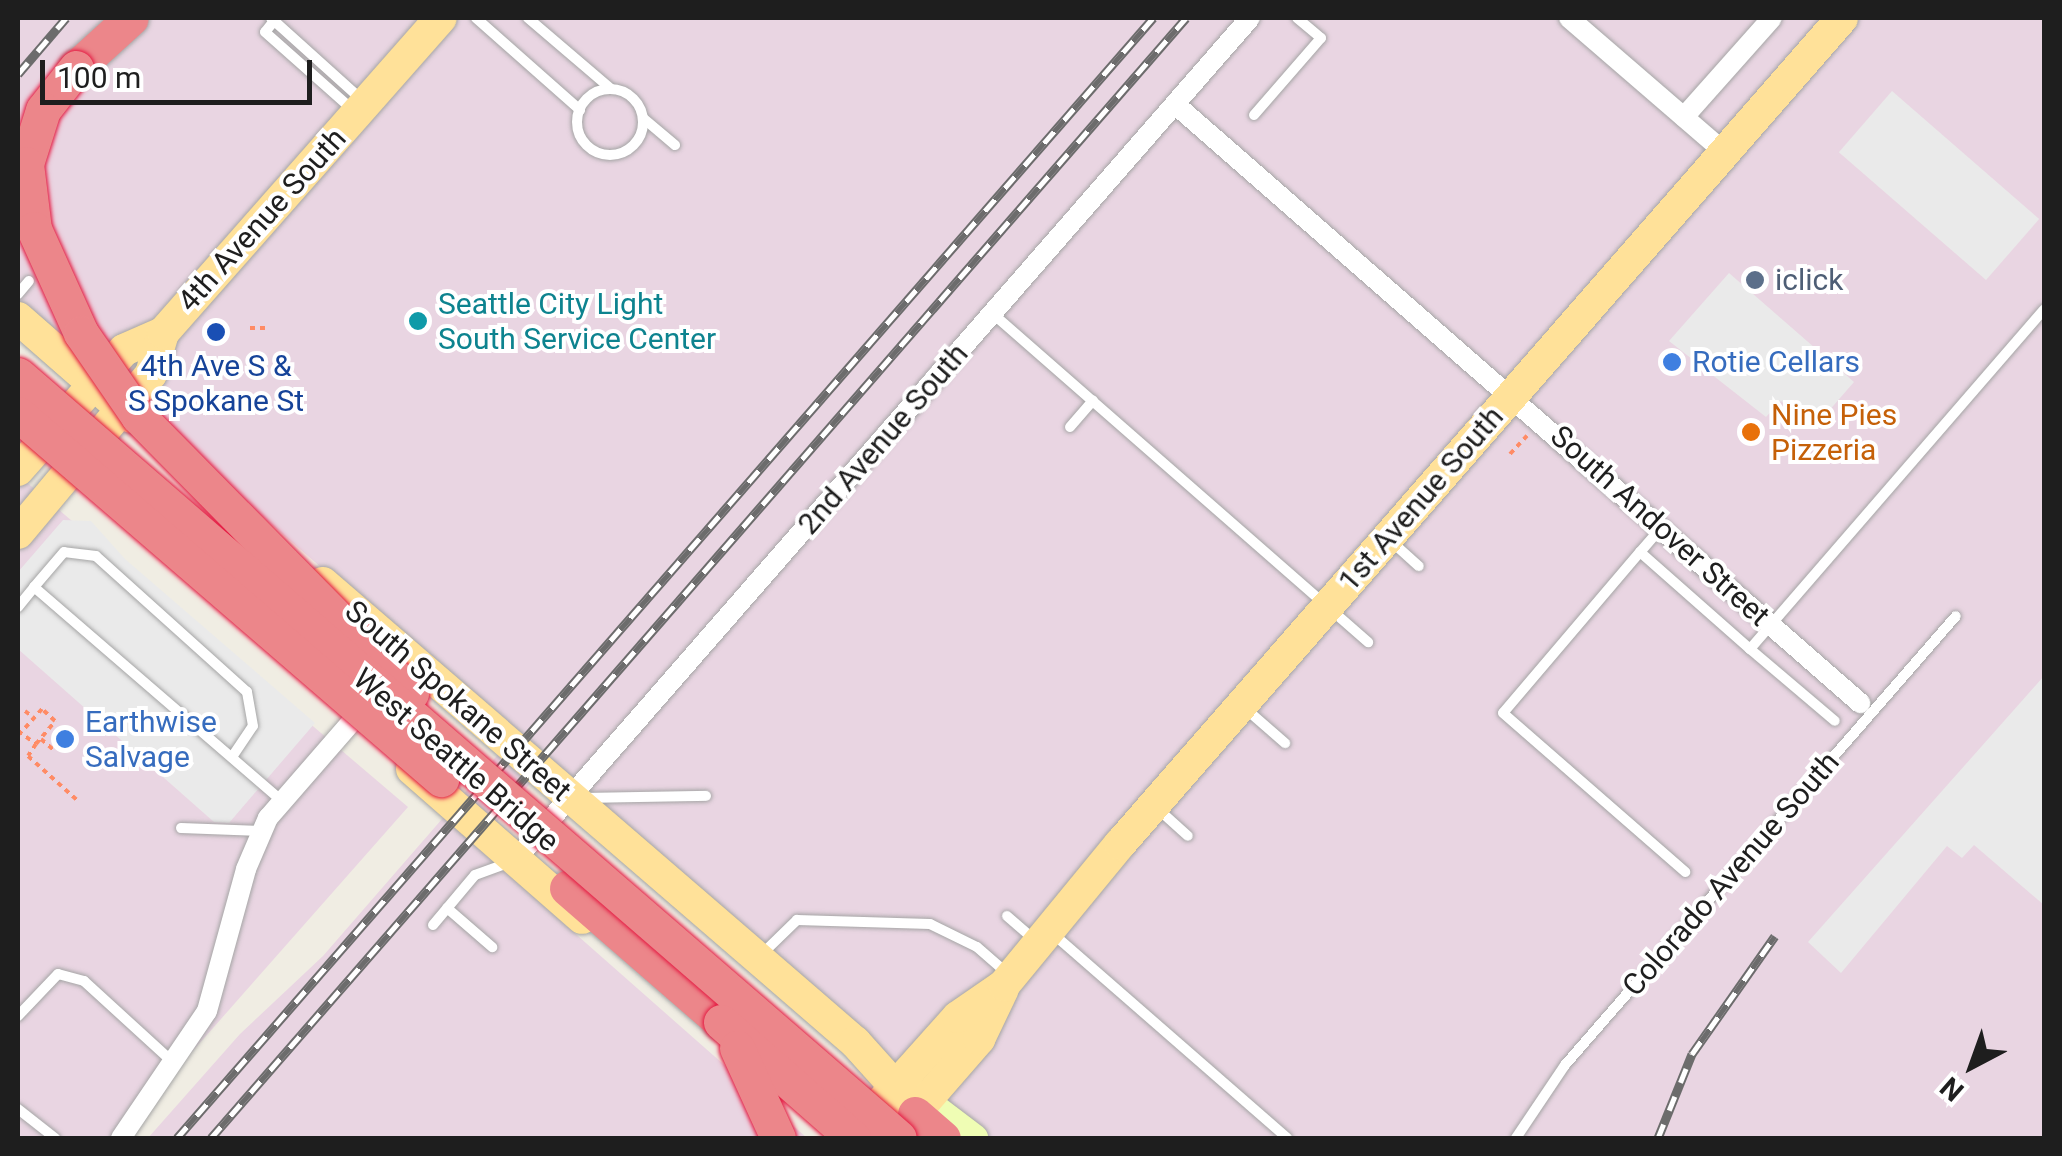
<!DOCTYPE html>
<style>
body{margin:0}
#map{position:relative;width:2062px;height:1156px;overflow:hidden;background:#f0ede3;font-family:Roboto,sans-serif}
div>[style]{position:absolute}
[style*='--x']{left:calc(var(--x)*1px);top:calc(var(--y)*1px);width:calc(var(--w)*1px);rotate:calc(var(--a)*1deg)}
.industrial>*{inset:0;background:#e9d5e2}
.parking>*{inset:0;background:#eaeaea;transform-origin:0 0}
.path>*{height:4px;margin-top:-2px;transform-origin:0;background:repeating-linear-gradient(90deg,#ff8b65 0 5px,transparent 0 10px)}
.roads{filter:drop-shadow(0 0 2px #a5a5a5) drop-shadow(0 0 2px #a5a5a5)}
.lane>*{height:10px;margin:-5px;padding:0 5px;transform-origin:5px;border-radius:5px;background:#fff}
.lane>.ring{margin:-5px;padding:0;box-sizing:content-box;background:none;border:10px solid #fff;border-radius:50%}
.street>*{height:20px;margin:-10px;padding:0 10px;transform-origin:10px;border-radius:10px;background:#fff}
.secondary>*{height:28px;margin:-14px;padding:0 14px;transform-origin:14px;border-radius:14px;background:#effdb4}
.primary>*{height:32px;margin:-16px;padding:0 16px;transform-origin:16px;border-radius:16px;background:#ffe199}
.highway>*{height:35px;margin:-17.5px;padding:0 17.5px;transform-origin:17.5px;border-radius:17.5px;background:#ec868a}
.rail>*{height:9px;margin-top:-4.5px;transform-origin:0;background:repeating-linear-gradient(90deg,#fff 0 15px,#6c6c6c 0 30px);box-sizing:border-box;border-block:2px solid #6c6c6c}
.bridges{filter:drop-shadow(0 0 2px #e41a42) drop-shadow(0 0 2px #e41a42)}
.highway-bridge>*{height:35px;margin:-17.5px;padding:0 17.5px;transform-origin:17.5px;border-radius:17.5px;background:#ec868a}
.dots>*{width:28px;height:28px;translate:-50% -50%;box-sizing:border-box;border:5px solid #fff;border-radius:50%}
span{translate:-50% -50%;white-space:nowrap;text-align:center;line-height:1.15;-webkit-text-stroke:8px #fff;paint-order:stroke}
.street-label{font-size:30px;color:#1e1e1e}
.service-label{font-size:30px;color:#4e5e75}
.left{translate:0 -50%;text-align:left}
.culture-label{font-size:30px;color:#0d838f}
.shop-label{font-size:30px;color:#366cbe}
.transit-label{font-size:30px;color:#164399}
.food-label{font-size:30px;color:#c56008}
.frame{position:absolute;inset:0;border:20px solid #1e1e1e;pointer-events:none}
.north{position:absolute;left:1922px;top:1016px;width:100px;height:100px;-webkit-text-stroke:8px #fff;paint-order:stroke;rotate:221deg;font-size:28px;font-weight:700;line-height:40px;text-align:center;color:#1e1e1e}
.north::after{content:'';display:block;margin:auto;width:35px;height:45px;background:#1e1e1e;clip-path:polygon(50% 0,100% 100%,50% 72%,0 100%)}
.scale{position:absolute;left:40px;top:60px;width:272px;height:45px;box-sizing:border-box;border:5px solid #1e1e1e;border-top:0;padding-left:12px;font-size:30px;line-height:35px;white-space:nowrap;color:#1e1e1e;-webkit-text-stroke:8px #fff;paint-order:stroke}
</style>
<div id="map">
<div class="industrial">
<i style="clip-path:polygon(18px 18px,2044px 18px,2044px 1138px,980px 1138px,548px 763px,476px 846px,807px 1138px,148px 1138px,240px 1034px,323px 956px,515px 735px,18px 305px)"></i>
<i style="clip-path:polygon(18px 475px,408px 807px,116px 1138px,18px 1138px)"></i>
</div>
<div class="parking">
<i style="left:1892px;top:91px;width:195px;height:81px;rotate:41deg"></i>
<i style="clip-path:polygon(1729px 273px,1854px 382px,1813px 429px,1781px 401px,1766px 417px,1669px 341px)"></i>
<i style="clip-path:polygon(63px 520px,91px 521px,125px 559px,315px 723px,229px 823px,214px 822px,18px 649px,18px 572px)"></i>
<i style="clip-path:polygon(2044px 676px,2044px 905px,1974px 845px,1962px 858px,1947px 846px,1841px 973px,1808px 942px)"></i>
</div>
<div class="path">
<i style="--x:250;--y:328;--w:15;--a:0"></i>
<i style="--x:1510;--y:454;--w:25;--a:-47"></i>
<i style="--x:25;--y:711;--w:11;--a:38"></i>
<i style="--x:18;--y:731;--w:22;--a:36"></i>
<i style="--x:36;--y:744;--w:30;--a:-50"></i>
<i style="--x:55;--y:721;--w:18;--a:-137"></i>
<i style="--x:42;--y:709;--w:31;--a:132"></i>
<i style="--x:41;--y:739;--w:18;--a:41"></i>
<i style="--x:36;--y:744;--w:14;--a:124"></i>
<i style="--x:28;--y:756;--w:67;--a:42"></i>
</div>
<div class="roads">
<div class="lane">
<i style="--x:271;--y:18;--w:121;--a:42"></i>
<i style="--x:476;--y:18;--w:139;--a:41.5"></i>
<i style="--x:528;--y:18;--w:109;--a:40.5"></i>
<i style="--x:274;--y:21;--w:14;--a:129"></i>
<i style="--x:265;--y:32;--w:119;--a:41.6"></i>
<i class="ring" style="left:577px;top:89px;width:56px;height:56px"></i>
<i style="--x:1254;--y:115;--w:102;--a:-49"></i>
<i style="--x:1321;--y:38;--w:31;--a:-140"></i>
<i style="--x:643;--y:118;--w:42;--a:40.2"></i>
<i style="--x:18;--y:294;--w:17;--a:-50"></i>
<i style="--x:992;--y:313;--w:500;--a:41.2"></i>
<i style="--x:1070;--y:427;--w:35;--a:-49"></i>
<i style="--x:1661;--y:528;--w:32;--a:131"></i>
<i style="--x:1640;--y:552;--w:147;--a:41.4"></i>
<i style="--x:1750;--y:649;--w:449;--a:-49.1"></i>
<i style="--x:1392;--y:542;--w:36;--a:42"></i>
<i style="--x:1640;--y:552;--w:211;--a:130.4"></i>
<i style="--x:1503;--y:713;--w:242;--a:41.1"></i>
<i style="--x:18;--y:607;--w:26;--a:-51"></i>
<i style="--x:1750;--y:649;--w:111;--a:40.3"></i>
<i style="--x:1246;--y:709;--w:52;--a:41.1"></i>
<i style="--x:232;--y:757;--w:37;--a:-56"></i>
<i style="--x:253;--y:726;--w:35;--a:-100"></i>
<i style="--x:247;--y:692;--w:203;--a:-138"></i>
<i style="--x:96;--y:556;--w:32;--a:-173"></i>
<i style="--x:64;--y:552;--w:46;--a:130.6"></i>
<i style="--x:34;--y:587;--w:326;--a:40.8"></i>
<i style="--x:587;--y:798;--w:119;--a:-1"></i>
<i style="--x:1158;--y:809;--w:40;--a:42"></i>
<i style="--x:181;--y:828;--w:80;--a:2.1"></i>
<i style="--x:447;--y:908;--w:60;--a:40.9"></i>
<i style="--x:1007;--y:916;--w:37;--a:41"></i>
<i style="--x:433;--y:925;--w:65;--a:-50"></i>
<i style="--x:475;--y:875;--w:37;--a:-20"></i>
<i style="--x:1051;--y:932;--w:313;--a:41.1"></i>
<i style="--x:762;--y:954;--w:49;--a:-44.2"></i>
<i style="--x:797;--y:920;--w:133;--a:1.7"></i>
<i style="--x:930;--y:924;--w:52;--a:26.1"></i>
<i style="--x:977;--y:947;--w:38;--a:41"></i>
<i style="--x:18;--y:1016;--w:58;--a:-46.4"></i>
<i style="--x:58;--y:974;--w:27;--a:15"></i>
<i style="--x:84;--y:981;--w:123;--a:42.4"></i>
<i style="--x:18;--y:1109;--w:47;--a:38.1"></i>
<i style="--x:1516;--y:1138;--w:88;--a:-56.1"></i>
<i style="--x:1565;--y:1065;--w:595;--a:-48.95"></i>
</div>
<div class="street">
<i style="--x:1569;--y:18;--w:205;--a:40.8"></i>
<i style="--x:1176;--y:105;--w:909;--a:41.16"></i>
<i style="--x:1684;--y:117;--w:132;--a:-48.4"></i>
<i style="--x:516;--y:859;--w:1116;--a:-48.89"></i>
<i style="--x:121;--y:1138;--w:153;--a:-55.9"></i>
<i style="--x:207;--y:1011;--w:147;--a:-74.6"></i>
<i style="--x:246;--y:869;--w:56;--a:-66.7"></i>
<i style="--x:268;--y:818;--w:131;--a:-49"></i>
</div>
<div class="secondary">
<i style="--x:908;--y:1088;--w:83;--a:37.1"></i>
</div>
<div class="primary">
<i style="--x:18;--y:318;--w:150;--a:41.2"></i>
<i style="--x:18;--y:470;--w:160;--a:-48.5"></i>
<i style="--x:124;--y:350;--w:43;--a:-23.6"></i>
<i style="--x:18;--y:533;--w:207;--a:-50.1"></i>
<i style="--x:151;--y:374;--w:43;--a:-73.7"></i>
<i style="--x:163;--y:333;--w:420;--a:-48.6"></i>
<i style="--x:323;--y:583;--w:703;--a:40.79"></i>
<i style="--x:855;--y:1042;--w:78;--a:48.1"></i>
<i style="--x:412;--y:769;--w:226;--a:41.2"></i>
<i style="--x:900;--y:1130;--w:121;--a:-49"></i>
<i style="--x:979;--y:1039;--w:55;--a:-64.4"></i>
<i style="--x:855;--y:1132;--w:154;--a:-48.2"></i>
<i style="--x:958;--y:1017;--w:56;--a:-34.8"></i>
<i style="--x:1004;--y:985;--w:183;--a:-50.6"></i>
<i style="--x:1120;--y:844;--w:1097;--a:-48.84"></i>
</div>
<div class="highway">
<i style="--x:76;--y:68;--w:74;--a:-42.3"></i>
<i style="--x:567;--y:888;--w:204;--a:41"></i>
<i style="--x:915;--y:1114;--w:37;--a:41"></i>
</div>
</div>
<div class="rail">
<i style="--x:18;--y:74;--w:74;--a:-49.4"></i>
<i style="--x:177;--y:1138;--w:1486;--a:-48.93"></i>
<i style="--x:211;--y:1138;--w:1485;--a:-48.96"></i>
<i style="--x:1658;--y:1138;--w:91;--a:-68"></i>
<i style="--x:1692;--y:1054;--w:144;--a:-54.9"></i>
</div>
<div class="bridges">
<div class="highway-bridge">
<i style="--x:76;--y:68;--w:53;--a:128.2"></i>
<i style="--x:43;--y:110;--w:57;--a:107.5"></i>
<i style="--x:26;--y:164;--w:65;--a:83"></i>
<i style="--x:34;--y:229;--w:114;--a:65.7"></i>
<i style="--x:81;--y:333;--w:101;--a:55.5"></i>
<i style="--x:138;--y:416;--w:389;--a:45.4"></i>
<i style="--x:18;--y:375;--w:1165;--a:40.89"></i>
<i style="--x:18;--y:414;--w:559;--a:40.79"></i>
<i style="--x:721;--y:1022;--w:176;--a:41.3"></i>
<i style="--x:737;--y:1048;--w:99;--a:65.5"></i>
</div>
</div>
<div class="dots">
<i style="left:1755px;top:280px;background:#5c6f8a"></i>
<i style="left:418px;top:321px;background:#0f9aa8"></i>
<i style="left:216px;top:332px;background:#1a4fb4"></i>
<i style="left:1672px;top:362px;background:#3f7fe0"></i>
<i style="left:1751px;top:432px;background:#e8710a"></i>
<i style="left:65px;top:739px;background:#3f7fe0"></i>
</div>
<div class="street-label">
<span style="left:262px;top:220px;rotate:-48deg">4th Avenue South</span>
<span style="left:883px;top:439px;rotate:-49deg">2nd Avenue South</span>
<span style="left:1421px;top:499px;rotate:-49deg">1st Avenue South</span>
<span style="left:1660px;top:526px;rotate:42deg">South Andover Street</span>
<span style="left:458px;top:701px;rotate:41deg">South Spokane Street</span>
<span style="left:456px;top:760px;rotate:41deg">West Seattle Bridge</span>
<span style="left:1731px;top:874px;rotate:-49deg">Colorado Avenue South</span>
</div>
<div class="service-label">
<span class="left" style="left:1775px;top:280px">iclick</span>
</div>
<div class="culture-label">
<span class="left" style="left:438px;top:321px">Seattle City Light<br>South Service Center</span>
</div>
<div class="shop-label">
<span class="left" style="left:1692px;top:362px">Rotie Cellars</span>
<span class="left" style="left:85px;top:739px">Earthwise<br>Salvage</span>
</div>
<div class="transit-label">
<span style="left:216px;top:383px">4th Ave S &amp;<br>S Spokane St</span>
</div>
<div class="food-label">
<span class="left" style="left:1771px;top:432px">Nine Pies<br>Pizzeria</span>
</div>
<div class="frame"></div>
<div class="north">N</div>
<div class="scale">100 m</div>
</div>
